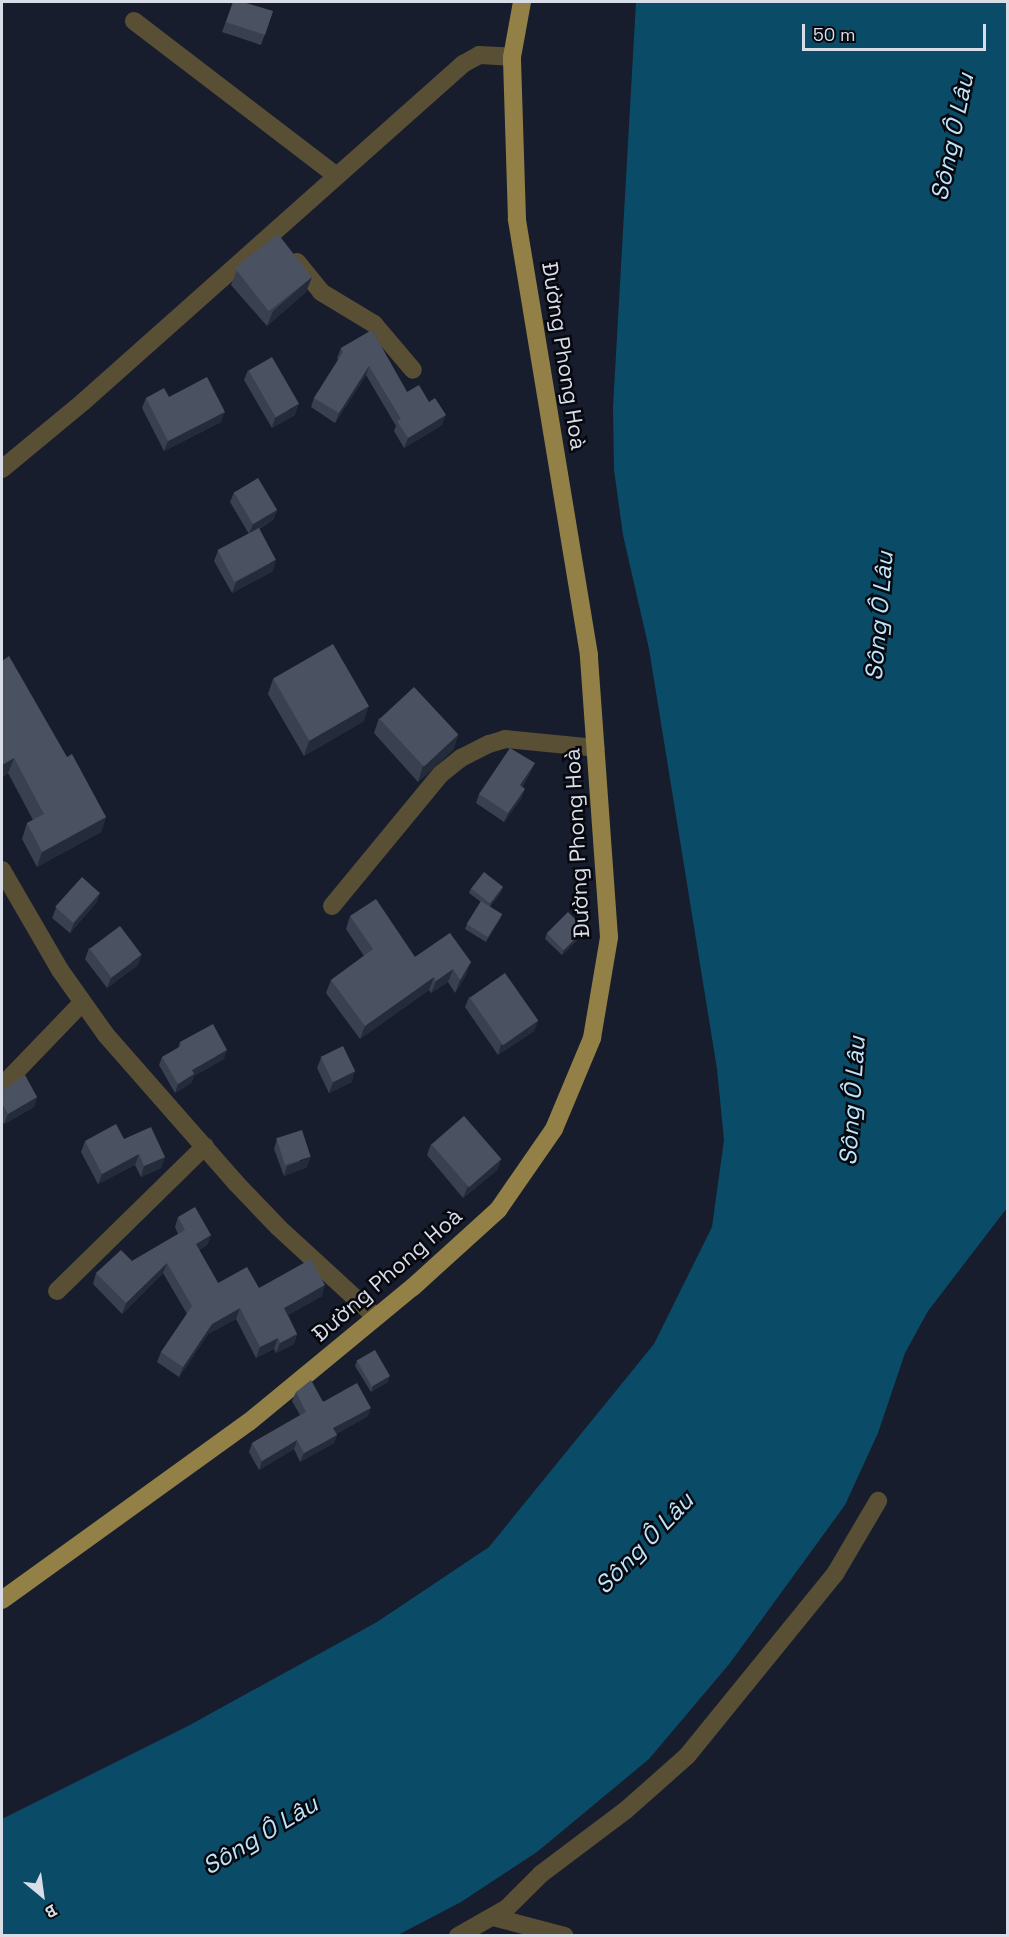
<!DOCTYPE html>
<meta charset="utf-8">
<style>
body{margin:0}
#map{position:relative;width:1009px;height:1937px;overflow:hidden;background:#171d2d;font-family:"Space Grotesk",sans-serif}
div>[style]{position:absolute}
[style*='--x']{left:calc(var(--x)*1px);top:calc(var(--y)*1px);width:calc(var(--w)*1px);rotate:calc(var(--a)*1deg)}
.water>*{inset:0;background:#0a4b67}
.minor>*{height:18px;margin:-9px;padding:0 9px;transform-origin:9px;border-radius:9px;background:#584f34}
.major>*{height:18px;margin:-9px;padding:0 9px;transform-origin:9px;border-radius:9px;background:#938046}
.wall>*{inset:0;background:#394050}
.shaded-wall>*{inset:0;background:#242b3b}
.building>*{inset:0;background:#4a5161;transform-origin:0 0}
span{translate:-50% -50%;white-space:nowrap;text-align:center;line-height:1.15;-webkit-text-stroke:5px #06080e;paint-order:stroke}
.street-label{font-size:22px;color:#d9dde8}
.water-label{font-size:24px;color:#bee5fb;font-style:italic}
.frame{position:absolute;inset:0;border:3px solid #d9dde8;pointer-events:none}
.north{position:absolute;left:12px;top:1865px;width:60px;height:60px;-webkit-text-stroke:4px #06080e;paint-order:stroke;rotate:151deg;font-size:16px;font-weight:700;line-height:24px;text-align:center;color:#d9dde8}
.north::after{content:'';display:block;margin:auto;width:21px;height:27px;background:#d9dde8;clip-path:polygon(50% 0,100% 100%,50% 72%,0 100%)}
.scale{position:absolute;left:802px;top:24px;width:184px;height:27px;box-sizing:border-box;border:3px solid #d9dde8;border-top:0;padding-left:8px;font-size:18px;line-height:21px;white-space:nowrap;color:#d9dde8;-webkit-text-stroke:4px #06080e;paint-order:stroke}
</style>
<div id="map">
<div class="water">
<i style="clip-path:polygon(636px 2px,1007px 2px,1007px 1208px,928px 1311px,905px 1353px,878px 1433px,845px 1505px,730px 1663px,649px 1759px,537px 1852px,461px 1902px,398px 1935px,2px 1935px,2px 1819px,188px 1726px,377px 1622px,489px 1547px,654px 1344px,712px 1227px,724px 1140px,717px 1069px,649px 649px,623px 535px,614px 470px,613px 407px)"></i>
</div>
<div class="minor">
<i style="--x:134;--y:21;--w:255;--a:37.4"></i>
<i style="--x:297;--y:262;--w:38;--a:51"></i>
<i style="--x:321;--y:292;--w:62;--a:31.1"></i>
<i style="--x:374;--y:324;--w:60;--a:49.7"></i>
<i style="--x:2;--y:469;--w:105;--a:-39.6"></i>
<i style="--x:83;--y:402;--w:509;--a:-41.65"></i>
<i style="--x:463;--y:64;--w:18;--a:-29"></i>
<i style="--x:479;--y:55;--w:33;--a:3"></i>
<i style="--x:2;--y:870;--w:116;--a:59.9"></i>
<i style="--x:60;--y:970;--w:80;--a:54.7"></i>
<i style="--x:106;--y:1035;--w:196;--a:48.7"></i>
<i style="--x:235;--y:1182;--w:62;--a:46.3"></i>
<i style="--x:278;--y:1227;--w:133;--a:42.6"></i>
<i style="--x:332;--y:906;--w:171;--a:-50.5"></i>
<i style="--x:441;--y:774;--w:26;--a:-39"></i>
<i style="--x:461;--y:758;--w:31;--a:-27"></i>
<i style="--x:489;--y:744;--w:17;--a:-17"></i>
<i style="--x:505;--y:739;--w:91;--a:5.6"></i>
<i style="--x:2;--y:1086;--w:114;--a:-46.1"></i>
<i style="--x:57;--y:1291;--w:207;--a:-44.4"></i>
<i style="--x:493;--y:1917;--w:74;--a:14.8"></i>
<i style="--x:458;--y:1936;--w:56;--a:-29.7"></i>
<i style="--x:507;--y:1908;--w:48;--a:-45"></i>
<i style="--x:541;--y:1874;--w:106;--a:-37"></i>
<i style="--x:626;--y:1810;--w:81;--a:-41.5"></i>
<i style="--x:687;--y:1756;--w:235;--a:-50.9"></i>
<i style="--x:835;--y:1574;--w:85;--a:-59.5"></i>
</div>
<div class="major">
<i style="--x:2;--y:1600;--w:304;--a:-35.8"></i>
<i style="--x:249;--y:1422;--w:212;--a:-39.5"></i>
<i style="--x:413;--y:1287;--w:115;--a:-42.2"></i>
<i style="--x:498;--y:1210;--w:98;--a:-55.3"></i>
<i style="--x:554;--y:1129;--w:99;--a:-67.3"></i>
<i style="--x:592;--y:1038;--w:102;--a:-80.4"></i>
<i style="--x:609;--y:937;--w:283;--a:-94.1"></i>
<i style="--x:589;--y:655;--w:442;--a:-99.4"></i>
<i style="--x:517;--y:219;--w:162;--a:-91.8"></i>
<i style="--x:512;--y:57;--w:56;--a:-79.7"></i>
</div>
<div class="wall">
<i style="clip-path:polygon(233px 2px,273px 11px,261px 45px,222px 32px)"></i>
<i style="clip-path:polygon(237px 270px,312px 277px,306px 292px,267px 326px,231px 285px)"></i>
<i style="clip-path:polygon(372px 330px,407px 392px,442px 425px,404px 448px,394px 431px,396px 426px,366px 375px,335px 423px,311px 407px,314px 398px,338px 360px,337px 358px,341px 348px)"></i>
<i style="clip-path:polygon(248px 370px,295px 415px,272px 428px,244px 380px)"></i>
<i style="clip-path:polygon(146px 398px,221px 422px,164px 451px,142px 408px)"></i>
<i style="clip-path:polygon(234px 492px,277px 510px,273px 520px,259px 529px,273px 571px,232px 593px,214px 561px,218px 551px,249px 534px,230px 502px)"></i>
<i style="clip-path:polygon(2px 661px,67px 757px,106px 817px,101px 832px,37px 867px,22px 839px,27px 823px,33px 820px,8px 773px,2px 777px)"></i>
<i style="clip-path:polygon(273px 679px,364px 721px,304px 756px,268px 694px)"></i>
<i style="clip-path:polygon(379px 718px,458px 735px,453px 750px,418px 782px,374px 733px)"></i>
<i style="clip-path:polygon(535px 763px,531px 771px,522px 787px,522px 797px,504px 822px,476px 803px,479px 794px)"></i>
<i style="clip-path:polygon(503px 887px,501px 892px,490px 907px,502px 914px,500px 919px,486px 942px,465px 929px,467px 924px,481px 902px,469px 893px,471px 888px)"></i>
<i style="clip-path:polygon(100px 893px,96px 903px,70px 933px,52px 918px,56px 908px)"></i>
<i style="clip-path:polygon(350px 916px,415px 957px,450px 933px,466px 975px,455px 993px,448px 982px,431px 993px,429px 990px,360px 1039px,326px 993px,331px 980px,364px 956px,346px 929px)"></i>
<i style="clip-path:polygon(585px 929px,583px 934px,562px 955px,545px 939px,547px 933px)"></i>
<i style="clip-path:polygon(89px 948px,138px 965px,107px 988px,85px 959px)"></i>
<i style="clip-path:polygon(469px 997px,538px 1021px,534px 1031px,498px 1055px,465px 1007px)"></i>
<i style="clip-path:polygon(180px 1042px,224px 1059px,194px 1076px,191px 1083px,175px 1093px,159px 1065px,162px 1057px,178px 1048px)"></i>
<i style="clip-path:polygon(321px 1058px,352px 1082px,329px 1093px,317px 1068px)"></i>
<i style="clip-path:polygon(2px 1089px,37px 1097px,34px 1107px,4px 1124px,2px 1120px)"></i>
<i style="clip-path:polygon(124px 1139px,165px 1157px,161px 1168px,141px 1177px,135px 1165px,98px 1184px,81px 1152px,85px 1141px)"></i>
<i style="clip-path:polygon(277px 1139px,307px 1167px,284px 1176px,274px 1149px)"></i>
<i style="clip-path:polygon(431px 1144px,501px 1159px,497px 1170px,463px 1198px,427px 1155px)"></i>
<i style="clip-path:polygon(178px 1217px,211px 1235px,207px 1245px,199px 1250px,218px 1283px,322px 1296px,288px 1315px,297px 1334px,294px 1344px,276px 1353px,274px 1349px,256px 1358px,236px 1319px,208px 1334px,179px 1377px,157px 1362px,161px 1352px,187px 1314px,163px 1273px,122px 1314px,93px 1284px,96px 1273px,132px 1261px,178px 1234px,175px 1227px)"></i>
<i style="clip-path:polygon(357px 1360px,388px 1382px,371px 1392px,355px 1366px)"></i>
<i style="clip-path:polygon(296px 1392px,368px 1416px,336px 1434px,337px 1435px,334px 1443px,300px 1462px,294px 1449px,259px 1470px,249px 1452px,252px 1443px,300px 1415px,292px 1401px)"></i>
</div>
<div class="shaded-wall">
<i style="clip-path:polygon(312px 277px,306px 292px,267px 326px,273px 311px)"></i>
<i style="clip-path:polygon(369px 366px,366px 375px,335px 423px,339px 413px)"></i>
<i style="clip-path:polygon(299px 404px,295px 415px,272px 428px,275px 418px)"></i>
<i style="clip-path:polygon(225px 412px,221px 422px,164px 451px,168px 441px)"></i>
<i style="clip-path:polygon(446px 415px,442px 425px,404px 448px,408px 438px)"></i>
<i style="clip-path:polygon(277px 510px,273px 520px,249px 534px,253px 524px)"></i>
<i style="clip-path:polygon(276px 560px,273px 571px,232px 593px,236px 582px)"></i>
<i style="clip-path:polygon(369px 706px,364px 721px,304px 756px,309px 741px)"></i>
<i style="clip-path:polygon(458px 735px,453px 750px,418px 782px,423px 766px)"></i>
<i style="clip-path:polygon(14px 758px,8px 773px,2px 777px,2px 765px)"></i>
<i style="clip-path:polygon(535px 763px,531px 771px,517px 794px,520px 785px)"></i>
<i style="clip-path:polygon(525px 789px,522px 797px,504px 822px,508px 813px)"></i>
<i style="clip-path:polygon(106px 817px,101px 832px,37px 867px,42px 852px)"></i>
<i style="clip-path:polygon(503px 887px,501px 892px,489px 908px,491px 903px)"></i>
<i style="clip-path:polygon(100px 893px,96px 903px,70px 933px,74px 923px)"></i>
<i style="clip-path:polygon(502px 914px,500px 919px,486px 942px,488px 937px)"></i>
<i style="clip-path:polygon(585px 929px,583px 934px,562px 955px,564px 949px)"></i>
<i style="clip-path:polygon(142px 955px,138px 965px,107px 988px,111px 978px)"></i>
<i style="clip-path:polygon(471px 962px,466px 975px,455px 993px,460px 980px)"></i>
<i style="clip-path:polygon(453px 969px,448px 982px,431px 993px,436px 981px)"></i>
<i style="clip-path:polygon(434px 977px,429px 990px,360px 1039px,365px 1026px)"></i>
<i style="clip-path:polygon(538px 1021px,534px 1031px,498px 1055px,501px 1045px)"></i>
<i style="clip-path:polygon(227px 1050px,224px 1059px,194px 1076px,191px 1083px,175px 1093px,178px 1084px,192px 1070px)"></i>
<i style="clip-path:polygon(355px 1071px,352px 1082px,329px 1093px,333px 1082px)"></i>
<i style="clip-path:polygon(37px 1097px,34px 1107px,4px 1124px,8px 1114px)"></i>
<i style="clip-path:polygon(139px 1154px,135px 1165px,98px 1184px,102px 1174px)"></i>
<i style="clip-path:polygon(165px 1157px,161px 1168px,141px 1177px,144px 1166px)"></i>
<i style="clip-path:polygon(311px 1157px,307px 1167px,284px 1176px,287px 1166px)"></i>
<i style="clip-path:polygon(501px 1159px,497px 1170px,463px 1198px,467px 1188px)"></i>
<i style="clip-path:polygon(211px 1235px,207px 1245px,192px 1254px,196px 1244px)"></i>
<i style="clip-path:polygon(167px 1263px,163px 1273px,122px 1314px,126px 1303px)"></i>
<i style="clip-path:polygon(325px 1285px,322px 1296px,281px 1319px,284px 1308px)"></i>
<i style="clip-path:polygon(240px 1308px,236px 1319px,208px 1334px,179px 1377px,183px 1367px,212px 1324px)"></i>
<i style="clip-path:polygon(297px 1334px,294px 1344px,276px 1353px,280px 1343px)"></i>
<i style="clip-path:polygon(278px 1338px,274px 1349px,256px 1358px,260px 1347px)"></i>
<i style="clip-path:polygon(390px 1376px,388px 1382px,371px 1392px,373px 1386px)"></i>
<i style="clip-path:polygon(371px 1408px,368px 1416px,330px 1437px,333px 1428px)"></i>
<i style="clip-path:polygon(337px 1435px,334px 1443px,300px 1462px,304px 1453px)"></i>
<i style="clip-path:polygon(297px 1440px,294px 1449px,259px 1470px,262px 1461px)"></i>
</div>
<div class="building">
<i style="clip-path:polygon(233px 2px,243px 2px,273px 11px,265px 35px,226px 22px)"></i>
<i style="left:278px;top:234px;width:55px;height:55px;rotate:52deg"></i>
<i style="clip-path:polygon(372px 330px,407px 392px,419px 385px,429px 402px,435px 398px,446px 415px,408px 438px,397px 421px,401px 419px,369px 366px,339px 413px,314px 398px,343px 352px,341px 348px)"></i>
<i style="left:272px;top:357px;width:54px;height:27px;rotate:60deg"></i>
<i style="clip-path:polygon(207px 377px,225px 412px,168px 441px,146px 398px,164px 388px,169px 397px)"></i>
<i style="left:258px;top:478px;width:37px;height:28px;rotate:59deg"></i>
<i style="left:259px;top:528px;width:36px;height:47px;rotate:62deg"></i>
<i style="left:333px;top:644px;width:72px;height:69px;rotate:60deg"></i>
<i style="clip-path:polygon(9px 656px,67px 757px,72px 754px,106px 817px,42px 852px,27px 823px,44px 814px,14px 758px,2px 765px,2px 661px)"></i>
<i style="left:414px;top:687px;width:65px;height:47px;rotate:47deg"></i>
<i style="clip-path:polygon(510px 748px,535px 763px,520px 785px,525px 789px,508px 813px,479px 794px)"></i>
<i style="left:484px;top:872px;width:24px;height:21px;rotate:38deg"></i>
<i style="left:82px;top:877px;width:24px;height:40px;rotate:42deg"></i>
<i style="clip-path:polygon(376px 899px,415px 957px,450px 933px,471px 962px,460px 980px,453px 969px,436px 981px,434px 977px,365px 1026px,331px 980px,373px 949px,350px 916px)"></i>
<i style="left:481px;top:901px;width:25px;height:27px;rotate:32deg"></i>
<i style="left:568px;top:912px;width:24px;height:30px;rotate:45deg"></i>
<i style="left:120px;top:926px;width:36px;height:38px;rotate:53deg"></i>
<i style="left:505px;top:973px;width:58px;height:43px;rotate:55deg"></i>
<i style="clip-path:polygon(213px 1024px,227px 1050px,192px 1070px,194px 1074px,178px 1084px,162px 1057px,181px 1046px,180px 1042px)"></i>
<i style="left:343px;top:1046px;width:28px;height:25px;rotate:64deg"></i>
<i style="clip-path:polygon(25px 1075px,37px 1097px,8px 1114px,2px 1103px,2px 1089px,9px 1086px)"></i>
<i style="left:464px;top:1116px;width:57px;height:43px;rotate:49deg"></i>
<i style="clip-path:polygon(116px 1124px,124px 1139px,151px 1127px,165px 1157px,144px 1166px,139px 1154px,102px 1174px,85px 1141px)"></i>
<i style="left:302px;top:1130px;width:28px;height:27px;rotate:72deg"></i>
<i style="clip-path:polygon(195px 1207px,211px 1235px,196px 1244px,218px 1283px,247px 1267px,259px 1288px,311px 1259px,325px 1285px,284px 1308px,297px 1334px,280px 1343px,278px 1338px,260px 1347px,240px 1308px,212px 1324px,183px 1367px,161px 1352px,192px 1306px,167px 1263px,126px 1303px,96px 1273px,121px 1250px,132px 1261px,185px 1230px,178px 1217px)"></i>
<i style="left:375px;top:1350px;width:30px;height:21px;rotate:60deg"></i>
<i style="clip-path:polygon(311px 1380px,323px 1402px,357px 1383px,371px 1408px,333px 1428px,337px 1435px,304px 1453px,297px 1440px,262px 1461px,252px 1443px,306px 1412px,296px 1392px)"></i>
</div>
<div class="street-label">
<span style="left:564px;top:356px;rotate:81deg">Đường Phong Hoà</span>
<span style="left:577px;top:843px;rotate:-93deg">Đường Phong Hoà</span>
<span style="left:387px;top:1275px;rotate:-41deg">Đường Phong Hoà</span>
</div>
<div class="water-label">
<span style="left:952px;top:137px;rotate:-78deg">Sông Ô Lâu</span>
<span style="left:879px;top:616px;rotate:-85deg">Sông Ô Lâu</span>
<span style="left:852px;top:1101px;rotate:-86deg">Sông Ô Lâu</span>
<span style="left:644px;top:1543px;rotate:-46deg">Sông Ô Lâu</span>
<span style="left:260px;top:1835px;rotate:-31deg">Sông Ô Lâu</span>
</div>
<div class="frame"></div>
<div class="north">B</div>
<div class="scale">50 m</div>
</div>
